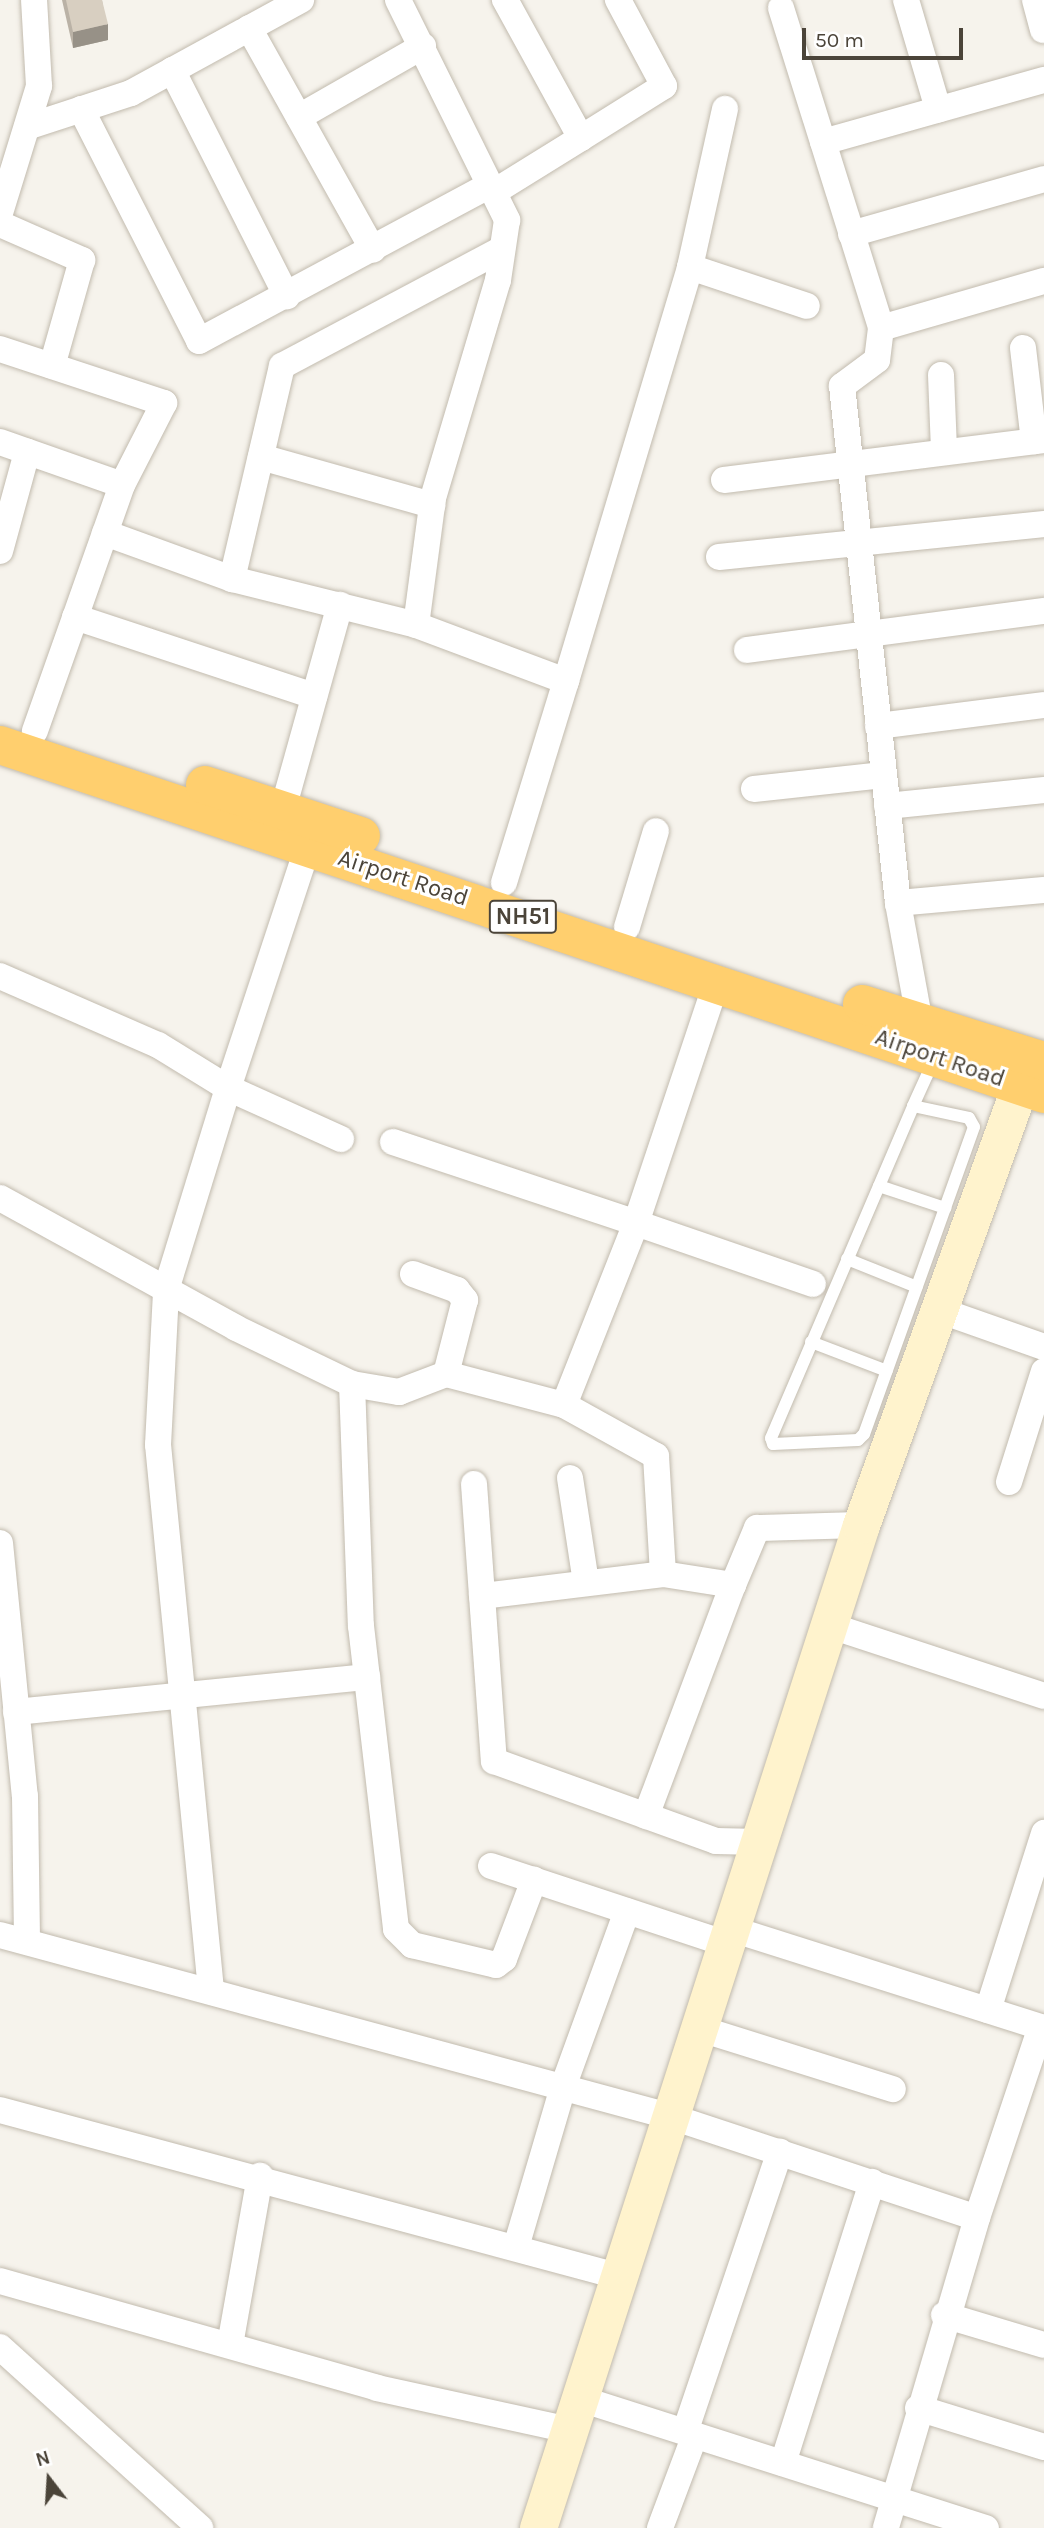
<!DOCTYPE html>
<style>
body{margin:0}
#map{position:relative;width:1044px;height:2528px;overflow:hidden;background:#f6f3ec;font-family:Karla,sans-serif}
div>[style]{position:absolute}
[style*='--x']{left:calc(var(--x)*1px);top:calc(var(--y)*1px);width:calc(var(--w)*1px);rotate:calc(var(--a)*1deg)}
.roads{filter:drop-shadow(0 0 2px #c2bbae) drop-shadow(0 0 2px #c2bbae)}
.lane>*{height:12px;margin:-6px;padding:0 6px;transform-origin:6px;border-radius:6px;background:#fff}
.street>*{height:26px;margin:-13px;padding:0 13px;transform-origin:13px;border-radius:13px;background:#fff}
.secondary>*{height:37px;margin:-18.5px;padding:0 18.5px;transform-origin:18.5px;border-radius:18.5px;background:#fff3cd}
.highway>*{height:38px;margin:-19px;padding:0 19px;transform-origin:19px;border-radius:19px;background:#ffcf6e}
.wall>*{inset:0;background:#bab2a6}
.shaded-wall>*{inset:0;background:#979187}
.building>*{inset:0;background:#d8cfc1}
span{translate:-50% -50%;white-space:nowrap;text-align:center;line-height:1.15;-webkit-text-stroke:6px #fff;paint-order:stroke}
.shield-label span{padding:2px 5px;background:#fff;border:2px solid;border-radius:5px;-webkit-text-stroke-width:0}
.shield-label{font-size:23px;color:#4b4439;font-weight:700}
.street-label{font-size:24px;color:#4b4439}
.north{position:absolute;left:14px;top:2444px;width:70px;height:70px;-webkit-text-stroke:5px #fff;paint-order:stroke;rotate:343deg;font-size:19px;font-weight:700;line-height:28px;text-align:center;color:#4b4439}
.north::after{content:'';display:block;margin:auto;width:24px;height:32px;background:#4b4439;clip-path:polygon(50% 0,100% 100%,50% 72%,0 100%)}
.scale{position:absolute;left:802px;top:28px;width:161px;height:32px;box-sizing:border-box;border:4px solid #4b4439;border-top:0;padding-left:9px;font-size:21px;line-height:24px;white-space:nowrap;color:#4b4439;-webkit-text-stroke:5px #fff;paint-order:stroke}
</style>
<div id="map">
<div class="roads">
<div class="lane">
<i style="--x:913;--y:1106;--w:57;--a:12.1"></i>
<i style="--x:969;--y:1118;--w:10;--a:61"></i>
<i style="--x:974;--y:1127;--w:326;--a:109.7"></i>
<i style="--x:864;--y:1434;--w:8;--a:135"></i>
<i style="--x:858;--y:1440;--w:85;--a:177.3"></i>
<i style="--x:773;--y:1444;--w:6;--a:-108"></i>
<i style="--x:771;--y:1438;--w:361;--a:-66.8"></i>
<i style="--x:913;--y:1106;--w:51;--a:-65.5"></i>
<i style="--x:879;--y:1186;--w:70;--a:18.4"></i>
<i style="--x:847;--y:1259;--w:75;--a:21.8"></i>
<i style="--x:811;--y:1342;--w:81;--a:20.9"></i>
</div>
<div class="street">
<i style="--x:398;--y:0;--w:246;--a:63.6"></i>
<i style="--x:507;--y:220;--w:61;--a:98.5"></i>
<i style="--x:498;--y:280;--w:227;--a:106.6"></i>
<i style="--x:433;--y:498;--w:128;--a:97.6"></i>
<i style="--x:416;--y:625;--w:160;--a:20.5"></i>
<i style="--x:566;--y:681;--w:211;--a:107.1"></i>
<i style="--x:906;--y:0;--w:114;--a:73.6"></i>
<i style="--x:1035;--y:0;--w:31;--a:75"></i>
<i style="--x:781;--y:8;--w:335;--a:72.6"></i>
<i style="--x:881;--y:328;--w:170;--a:-16.1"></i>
<i style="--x:249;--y:28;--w:254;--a:60.8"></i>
<i style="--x:172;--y:70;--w:254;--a:63.1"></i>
<i style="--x:81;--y:109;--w:260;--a:63"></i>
<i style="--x:199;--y:341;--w:330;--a:-28.2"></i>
<i style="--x:299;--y:117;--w:143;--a:-29.8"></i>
<i style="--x:27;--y:127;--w:109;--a:-18.1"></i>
<i style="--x:131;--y:93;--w:194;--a:-28.7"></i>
<i style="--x:581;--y:138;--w:98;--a:-32.1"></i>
<i style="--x:664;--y:86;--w:98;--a:-118.1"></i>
<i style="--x:823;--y:142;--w:230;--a:-15.7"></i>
<i style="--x:494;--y:192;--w:102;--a:-31.8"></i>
<i style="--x:581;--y:138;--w:158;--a:-118.8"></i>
<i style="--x:0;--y:213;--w:133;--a:-72.9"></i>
<i style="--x:39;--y:86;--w:86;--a:-93.3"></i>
<i style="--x:0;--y:224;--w:90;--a:23.7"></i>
<i style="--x:82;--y:260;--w:110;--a:105.8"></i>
<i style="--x:851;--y:234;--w:201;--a:-15.9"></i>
<i style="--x:690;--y:267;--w:123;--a:18.4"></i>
<i style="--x:881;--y:328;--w:32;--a:97"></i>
<i style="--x:877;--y:360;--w:44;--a:143.4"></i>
<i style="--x:842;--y:386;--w:520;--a:83.82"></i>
<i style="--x:898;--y:903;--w:122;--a:79.6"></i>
<i style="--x:1023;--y:348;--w:94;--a:83.3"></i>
<i style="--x:0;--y:349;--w:173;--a:18.2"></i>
<i style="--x:164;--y:403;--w:92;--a:117.1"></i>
<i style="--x:941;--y:375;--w:75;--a:87.7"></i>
<i style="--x:0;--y:442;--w:129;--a:19.4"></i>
<i style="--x:122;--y:485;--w:261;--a:109.5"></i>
<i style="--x:261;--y:457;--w:178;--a:15.7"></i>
<i style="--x:724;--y:480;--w:322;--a:-7.1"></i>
<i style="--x:105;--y:533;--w:135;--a:19.9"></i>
<i style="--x:232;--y:579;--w:190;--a:14"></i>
<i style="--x:0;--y:551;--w:103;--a:-74.7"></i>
<i style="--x:719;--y:557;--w:327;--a:-5.8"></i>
<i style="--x:232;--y:579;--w:219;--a:-76.8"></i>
<i style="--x:282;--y:366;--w:249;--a:-28"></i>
<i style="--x:75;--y:617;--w:252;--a:18.3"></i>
<i style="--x:747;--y:650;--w:300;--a:-7.5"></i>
<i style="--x:566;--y:681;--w:432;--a:-73.3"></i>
<i style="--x:690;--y:267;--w:162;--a:-77.5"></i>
<i style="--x:878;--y:726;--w:167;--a:-7.2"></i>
<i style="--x:754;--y:789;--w:130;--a:-6.2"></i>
<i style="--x:887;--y:806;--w:158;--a:-5.8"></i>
<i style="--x:283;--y:809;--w:212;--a:-74.4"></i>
<i style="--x:898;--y:903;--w:147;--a:-5.1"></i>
<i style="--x:627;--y:927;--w:100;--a:-73.2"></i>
<i style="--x:0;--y:976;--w:172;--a:23.6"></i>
<i style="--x:158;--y:1045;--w:82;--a:31.6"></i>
<i style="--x:228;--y:1088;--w:255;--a:-71.7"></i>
<i style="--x:393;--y:1142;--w:256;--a:18.4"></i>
<i style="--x:636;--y:1223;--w:255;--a:-71.5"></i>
<i style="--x:0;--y:1198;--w:269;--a:28.8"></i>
<i style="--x:236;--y:1328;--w:129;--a:25.8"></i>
<i style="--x:352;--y:1384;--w:242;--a:87.9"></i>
<i style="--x:361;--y:1626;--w:305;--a:83.4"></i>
<i style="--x:396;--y:1929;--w:23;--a:45"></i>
<i style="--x:412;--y:1945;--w:86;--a:13.4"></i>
<i style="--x:496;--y:1965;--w:10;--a:-37"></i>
<i style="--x:504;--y:1959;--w:85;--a:-69.2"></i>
<i style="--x:413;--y:1274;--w:47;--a:20"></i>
<i style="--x:457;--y:1290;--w:13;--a:51"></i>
<i style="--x:465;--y:1300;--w:76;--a:104.4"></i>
<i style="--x:936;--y:1309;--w:114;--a:19.4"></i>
<i style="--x:352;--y:1384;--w:48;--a:9.7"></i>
<i style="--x:399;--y:1392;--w:50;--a:-21"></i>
<i style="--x:446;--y:1374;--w:122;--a:14.7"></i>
<i style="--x:564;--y:1405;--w:196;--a:-68.4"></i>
<i style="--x:636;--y:1223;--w:187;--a:19"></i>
<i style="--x:564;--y:1405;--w:105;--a:29"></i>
<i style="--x:656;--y:1456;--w:118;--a:86.6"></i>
<i style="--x:663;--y:1574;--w:71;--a:8.9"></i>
<i style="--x:733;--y:1585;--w:62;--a:-67.2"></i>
<i style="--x:757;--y:1528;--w:104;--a:-1.7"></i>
<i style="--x:570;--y:1478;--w:106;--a:81.3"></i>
<i style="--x:1009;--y:1482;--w:116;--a:-72.5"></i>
<i style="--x:474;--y:1484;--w:278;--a:85.9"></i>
<i style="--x:494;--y:1761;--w:236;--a:19.8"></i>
<i style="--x:716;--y:1841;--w:44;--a:1.3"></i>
<i style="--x:0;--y:1543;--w:254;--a:84.4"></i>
<i style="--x:25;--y:1796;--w:144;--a:89.2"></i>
<i style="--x:482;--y:1596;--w:182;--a:-6.9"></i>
<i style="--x:828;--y:1625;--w:227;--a:18.2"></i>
<i style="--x:16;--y:1712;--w:353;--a:-5.7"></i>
<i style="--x:646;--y:1816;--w:247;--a:-69.4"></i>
<i style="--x:491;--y:1866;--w:249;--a:18.3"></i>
<i style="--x:732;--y:1929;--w:327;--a:17.6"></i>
<i style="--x:0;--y:1935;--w:696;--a:15.15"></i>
<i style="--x:672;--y:2117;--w:321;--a:18.3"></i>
<i style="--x:977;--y:2218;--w:323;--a:106.4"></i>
<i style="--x:211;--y:1990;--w:548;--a:-95.55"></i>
<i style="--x:158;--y:1445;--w:155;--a:-87"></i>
<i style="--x:166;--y:1290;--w:211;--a:-72.9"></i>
<i style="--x:228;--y:1088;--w:124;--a:24.3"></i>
<i style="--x:988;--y:2010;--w:186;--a:-72.4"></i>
<i style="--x:701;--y:2029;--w:201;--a:17.4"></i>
<i style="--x:0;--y:2110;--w:643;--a:15.05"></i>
<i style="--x:977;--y:2218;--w:201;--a:-71.5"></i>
<i style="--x:516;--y:2247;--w:167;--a:-73.6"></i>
<i style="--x:563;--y:2087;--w:187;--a:-70"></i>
<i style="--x:0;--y:2281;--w:392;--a:15.8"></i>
<i style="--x:377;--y:2388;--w:198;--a:12.3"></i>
<i style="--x:944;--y:2315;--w:104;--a:16.7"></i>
<i style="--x:230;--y:2345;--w:172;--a:-79.9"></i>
<i style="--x:0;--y:2347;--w:270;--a:42.1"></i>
<i style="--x:581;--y:2399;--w:425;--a:17.7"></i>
<i style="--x:918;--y:2408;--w:132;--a:17.2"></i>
<i style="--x:685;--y:2432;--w:296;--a:-71.3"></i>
<i style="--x:783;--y:2463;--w:295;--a:-72.4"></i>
<i style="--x:660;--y:2528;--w:99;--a:-69.4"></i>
</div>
<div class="secondary">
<i style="--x:538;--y:2528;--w:1054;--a:-72.15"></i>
<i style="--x:861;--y:1525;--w:498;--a:-70.1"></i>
</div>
<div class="highway">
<i style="--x:0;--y:745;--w:1101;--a:18.48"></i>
<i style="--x:205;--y:785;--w:164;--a:18.1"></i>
<i style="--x:862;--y:1004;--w:191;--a:17.4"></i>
</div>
</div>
<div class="wall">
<i style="clip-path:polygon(62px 0,102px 0,108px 40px,73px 48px)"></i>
</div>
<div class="shaded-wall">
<i style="clip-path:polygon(108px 24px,108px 40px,73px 48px,73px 32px)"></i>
</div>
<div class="building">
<i style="clip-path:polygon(66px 0,102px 0,108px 24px,73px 32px)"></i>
</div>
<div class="shield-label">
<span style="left:523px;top:917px">NH51</span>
</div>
<div class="street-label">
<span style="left:403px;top:878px;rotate:18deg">Airport Road</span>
<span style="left:940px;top:1058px;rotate:19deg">Airport Road</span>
</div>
<div class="north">N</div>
<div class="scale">50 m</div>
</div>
